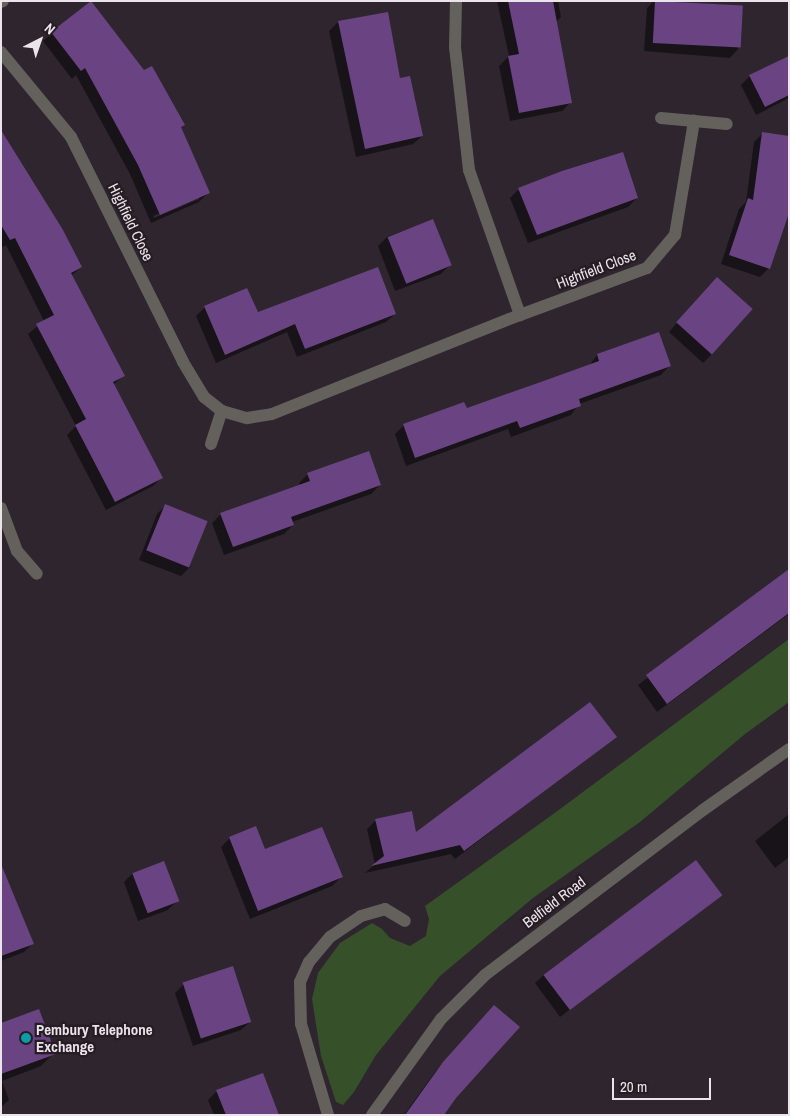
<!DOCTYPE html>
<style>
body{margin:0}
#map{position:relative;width:790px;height:1116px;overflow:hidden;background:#2e252e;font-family:"Archivo Narrow",sans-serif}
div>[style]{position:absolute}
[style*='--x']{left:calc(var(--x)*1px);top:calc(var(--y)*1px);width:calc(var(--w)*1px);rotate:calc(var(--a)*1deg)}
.green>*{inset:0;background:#36502a}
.shadow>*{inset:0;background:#0007}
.building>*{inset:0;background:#6a4482;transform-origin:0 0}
.minor>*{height:12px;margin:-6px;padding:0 6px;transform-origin:6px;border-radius:6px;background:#64605b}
.dots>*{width:14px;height:14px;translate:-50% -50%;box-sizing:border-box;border:2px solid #251c24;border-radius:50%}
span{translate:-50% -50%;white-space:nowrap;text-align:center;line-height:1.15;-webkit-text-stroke:4.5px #251c24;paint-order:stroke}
.street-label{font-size:15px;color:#ebe4ea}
.poi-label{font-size:15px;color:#ebe4ea;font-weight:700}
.left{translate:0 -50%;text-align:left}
.frame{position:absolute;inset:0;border:2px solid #ebe4ea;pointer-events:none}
.north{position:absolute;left:15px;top:15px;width:50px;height:50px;-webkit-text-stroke:4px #251c24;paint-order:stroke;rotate:41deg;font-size:14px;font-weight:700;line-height:20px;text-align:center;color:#ebe4ea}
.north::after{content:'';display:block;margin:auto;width:18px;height:22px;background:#ebe4ea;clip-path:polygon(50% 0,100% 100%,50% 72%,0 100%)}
.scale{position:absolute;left:612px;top:1078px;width:99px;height:22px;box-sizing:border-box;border:2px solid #ebe4ea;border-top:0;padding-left:6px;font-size:15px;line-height:18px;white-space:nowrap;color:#ebe4ea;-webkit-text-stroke:4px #251c24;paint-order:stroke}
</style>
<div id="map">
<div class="green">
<i style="clip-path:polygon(789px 639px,789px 702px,745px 734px,640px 822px,533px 898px,440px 976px,376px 1055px,354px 1092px,343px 1105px,336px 1102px,321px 1056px,312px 999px,318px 973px,340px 943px,372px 923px,382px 929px,390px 938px,410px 946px,426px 936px,429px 919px,425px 906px,556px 812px)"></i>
</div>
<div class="shadow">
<i style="clip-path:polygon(497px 1px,558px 1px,561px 17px,556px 22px,571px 102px,562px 111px,510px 121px,499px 66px,509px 56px)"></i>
<i style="clip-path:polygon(654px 1px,742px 6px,738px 49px,730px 58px,644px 51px,647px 8px)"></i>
<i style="clip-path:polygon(387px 13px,399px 80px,422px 136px,413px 144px,356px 157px,329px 31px,338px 22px)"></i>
<i style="clip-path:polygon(evenodd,52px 33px,183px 125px,180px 128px,208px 193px,199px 202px,151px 223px,130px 174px,76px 75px,72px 79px,43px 41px,52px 33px,199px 196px,199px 199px,154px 218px,153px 216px,199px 196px)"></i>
<i style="clip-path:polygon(789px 60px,789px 98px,756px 115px,741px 85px,750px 76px)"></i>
<i style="clip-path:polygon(1px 132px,81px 267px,71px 276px,123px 376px,113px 385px,162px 477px,153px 486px,106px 510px,67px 435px,76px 426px,28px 334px,44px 321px,6px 245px,1px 248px)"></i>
<i style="clip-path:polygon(763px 133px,769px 268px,760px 277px,721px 264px,739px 209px,746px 202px,754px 142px)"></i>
<i style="clip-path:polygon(519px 189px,637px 198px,628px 207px,528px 243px,510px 198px)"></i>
<i style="clip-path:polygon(433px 220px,450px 265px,441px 274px,395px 291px,378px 246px,387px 237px)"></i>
<i style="clip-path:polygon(708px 287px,712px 354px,703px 363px,669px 332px)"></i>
<i style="clip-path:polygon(205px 307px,257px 313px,395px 314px,386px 322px,297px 357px,287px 332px,216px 363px,196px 316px)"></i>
<i style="clip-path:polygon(597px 355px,669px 366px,661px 375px,579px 404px,571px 415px,511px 437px,508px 429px,406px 466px,395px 434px,404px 425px,466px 410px,589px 366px)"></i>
<i style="clip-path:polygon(308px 474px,380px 485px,371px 494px,292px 522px,293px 525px,284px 534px,224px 555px,212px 523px,221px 514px,300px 486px,299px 483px)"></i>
<i style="clip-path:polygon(165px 506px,190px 567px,181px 576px,139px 560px,157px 514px)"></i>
<i style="clip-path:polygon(789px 571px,789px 614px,657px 712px,638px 685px)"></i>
<i style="clip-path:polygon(615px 737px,455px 859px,451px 854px,365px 873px,375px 864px,367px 829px,376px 820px,416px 834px)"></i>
<i style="clip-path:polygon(789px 814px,789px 857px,775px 868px,755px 841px)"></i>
<i style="clip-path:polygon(230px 838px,265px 851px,341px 877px,332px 886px,250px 919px,221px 847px)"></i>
<i style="clip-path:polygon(133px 873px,177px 901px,168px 910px,138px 921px,124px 882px)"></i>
<i style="clip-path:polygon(720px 895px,560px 1017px,535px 983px,544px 975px)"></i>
<i style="clip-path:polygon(1px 909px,33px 943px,24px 952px,1px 961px)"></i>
<i style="clip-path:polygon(184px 984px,250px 1022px,241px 1030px,193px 1046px,175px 993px)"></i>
<i style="clip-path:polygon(486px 1015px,455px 1097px,442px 1115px,404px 1115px,435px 1072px)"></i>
<i style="clip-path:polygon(1px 1024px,54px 1053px,41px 1066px,2px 1081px,9px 1100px,1px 1107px)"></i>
<i style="clip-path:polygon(217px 1091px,278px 1115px,214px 1115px,208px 1100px)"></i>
</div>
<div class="building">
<i style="clip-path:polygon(91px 1px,144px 70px,152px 66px,185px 125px,181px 127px,210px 193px,160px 215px,138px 165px,85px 68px,81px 71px,51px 32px)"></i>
<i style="clip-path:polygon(508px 1px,553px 1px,572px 103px,519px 113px,508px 56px,519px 54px)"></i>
<i style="left:655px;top:1px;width:88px;height:42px;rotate:3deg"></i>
<i style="clip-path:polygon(388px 12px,400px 78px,410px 76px,423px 136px,365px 149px,338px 21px)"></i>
<i style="clip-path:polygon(789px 56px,789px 95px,765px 107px,749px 75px)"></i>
<i style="clip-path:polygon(1px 130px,63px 230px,82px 267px,71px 273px,125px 376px,113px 382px,163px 478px,115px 502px,75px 425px,86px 419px,36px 324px,54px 315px,15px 238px,10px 240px,1px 225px)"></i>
<i style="clip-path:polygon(762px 132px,789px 136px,789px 213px,770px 269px,729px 255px,748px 198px,753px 200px)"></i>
<i style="clip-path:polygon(623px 152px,638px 198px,537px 235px,518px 188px,562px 171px)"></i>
<i style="left:433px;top:219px;width:50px;height:49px;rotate:68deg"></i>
<i style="clip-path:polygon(378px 267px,396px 314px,305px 349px,295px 324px,225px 355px,204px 306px,247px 288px,258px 312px)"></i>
<i style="left:717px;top:277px;width:48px;height:61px;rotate:42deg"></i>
<i style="clip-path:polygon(659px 332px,671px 366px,579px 399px,581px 406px,520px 428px,517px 421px,415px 458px,403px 424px,464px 402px,467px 408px,538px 383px,599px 361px,597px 354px)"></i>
<i style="clip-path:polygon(369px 451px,381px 485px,291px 517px,294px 525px,233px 547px,220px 513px,310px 481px,307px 473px)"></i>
<i style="left:165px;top:504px;width:46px;height:50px;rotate:22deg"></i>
<i style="clip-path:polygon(789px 569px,789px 613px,667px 704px,646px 675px)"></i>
<i style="clip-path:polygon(590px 702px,617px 737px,464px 851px,460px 845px,371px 866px,384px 856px,375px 819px,412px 811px,416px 832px)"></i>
<i style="clip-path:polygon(256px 826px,265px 849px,322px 827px,343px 877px,258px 911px,229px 837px)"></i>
<i style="left:696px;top:860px;width:44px;height:191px;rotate:53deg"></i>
<i style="left:164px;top:861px;width:43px;height:34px;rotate:69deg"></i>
<i style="clip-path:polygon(1px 864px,34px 944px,1px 956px)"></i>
<i style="left:233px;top:966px;width:59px;height:53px;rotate:72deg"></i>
<i style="clip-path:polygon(494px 1005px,520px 1027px,456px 1098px,444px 1115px,405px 1115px,443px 1062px)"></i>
<i style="clip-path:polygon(39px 1009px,56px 1054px,1px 1074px,1px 1023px)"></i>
<i style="clip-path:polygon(263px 1073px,279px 1115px,226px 1115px,216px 1090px)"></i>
</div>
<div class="minor">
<i style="--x:456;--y:1;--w:46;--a:91.2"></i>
<i style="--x:455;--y:47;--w:124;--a:83.5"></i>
<i style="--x:469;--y:170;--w:154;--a:70.6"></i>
<i style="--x:1;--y:2;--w:2;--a:-27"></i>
<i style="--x:1;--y:52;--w:110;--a:50.5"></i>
<i style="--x:71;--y:137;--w:251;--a:63.5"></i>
<i style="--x:183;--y:362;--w:41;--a:59"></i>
<i style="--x:204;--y:397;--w:23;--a:38"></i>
<i style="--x:222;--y:411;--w:26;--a:16"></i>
<i style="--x:247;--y:418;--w:25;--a:-9"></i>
<i style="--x:272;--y:414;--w:267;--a:-21.8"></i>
<i style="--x:520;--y:315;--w:135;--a:-20.3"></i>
<i style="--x:647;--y:268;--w:43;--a:-49.7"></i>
<i style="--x:675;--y:235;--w:116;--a:-80.5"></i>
<i style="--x:661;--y:118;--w:66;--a:5.2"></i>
<i style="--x:211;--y:444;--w:35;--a:-72"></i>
<i style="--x:1;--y:508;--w:46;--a:69.6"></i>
<i style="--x:17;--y:551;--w:30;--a:49"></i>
<i style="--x:328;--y:1115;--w:95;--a:-106.5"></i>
<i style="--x:301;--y:1024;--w:42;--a:-91.4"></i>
<i style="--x:300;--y:982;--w:22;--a:-66"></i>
<i style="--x:309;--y:962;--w:33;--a:-50"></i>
<i style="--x:330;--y:937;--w:37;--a:-34"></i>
<i style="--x:361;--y:916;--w:25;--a:-16"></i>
<i style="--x:385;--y:909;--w:23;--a:31"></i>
<i style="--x:372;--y:1115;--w:118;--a:-54.3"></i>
<i style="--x:441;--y:1019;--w:62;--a:-45"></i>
<i style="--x:485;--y:975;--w:273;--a:-37.1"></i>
<i style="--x:703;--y:810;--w:105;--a:-35.3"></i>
</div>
<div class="dots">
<i style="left:26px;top:1038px;background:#0f9aa8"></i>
</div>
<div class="street-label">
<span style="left:131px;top:222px;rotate:64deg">Highfield Close</span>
<span style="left:596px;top:269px;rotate:-21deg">Highfield Close</span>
<span style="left:554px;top:902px;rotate:-37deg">Belfield Road</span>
</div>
<div class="poi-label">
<span class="left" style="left:36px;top:1038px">Pembury Telephone<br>Exchange</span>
</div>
<div class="frame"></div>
<div class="north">N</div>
<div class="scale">20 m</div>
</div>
